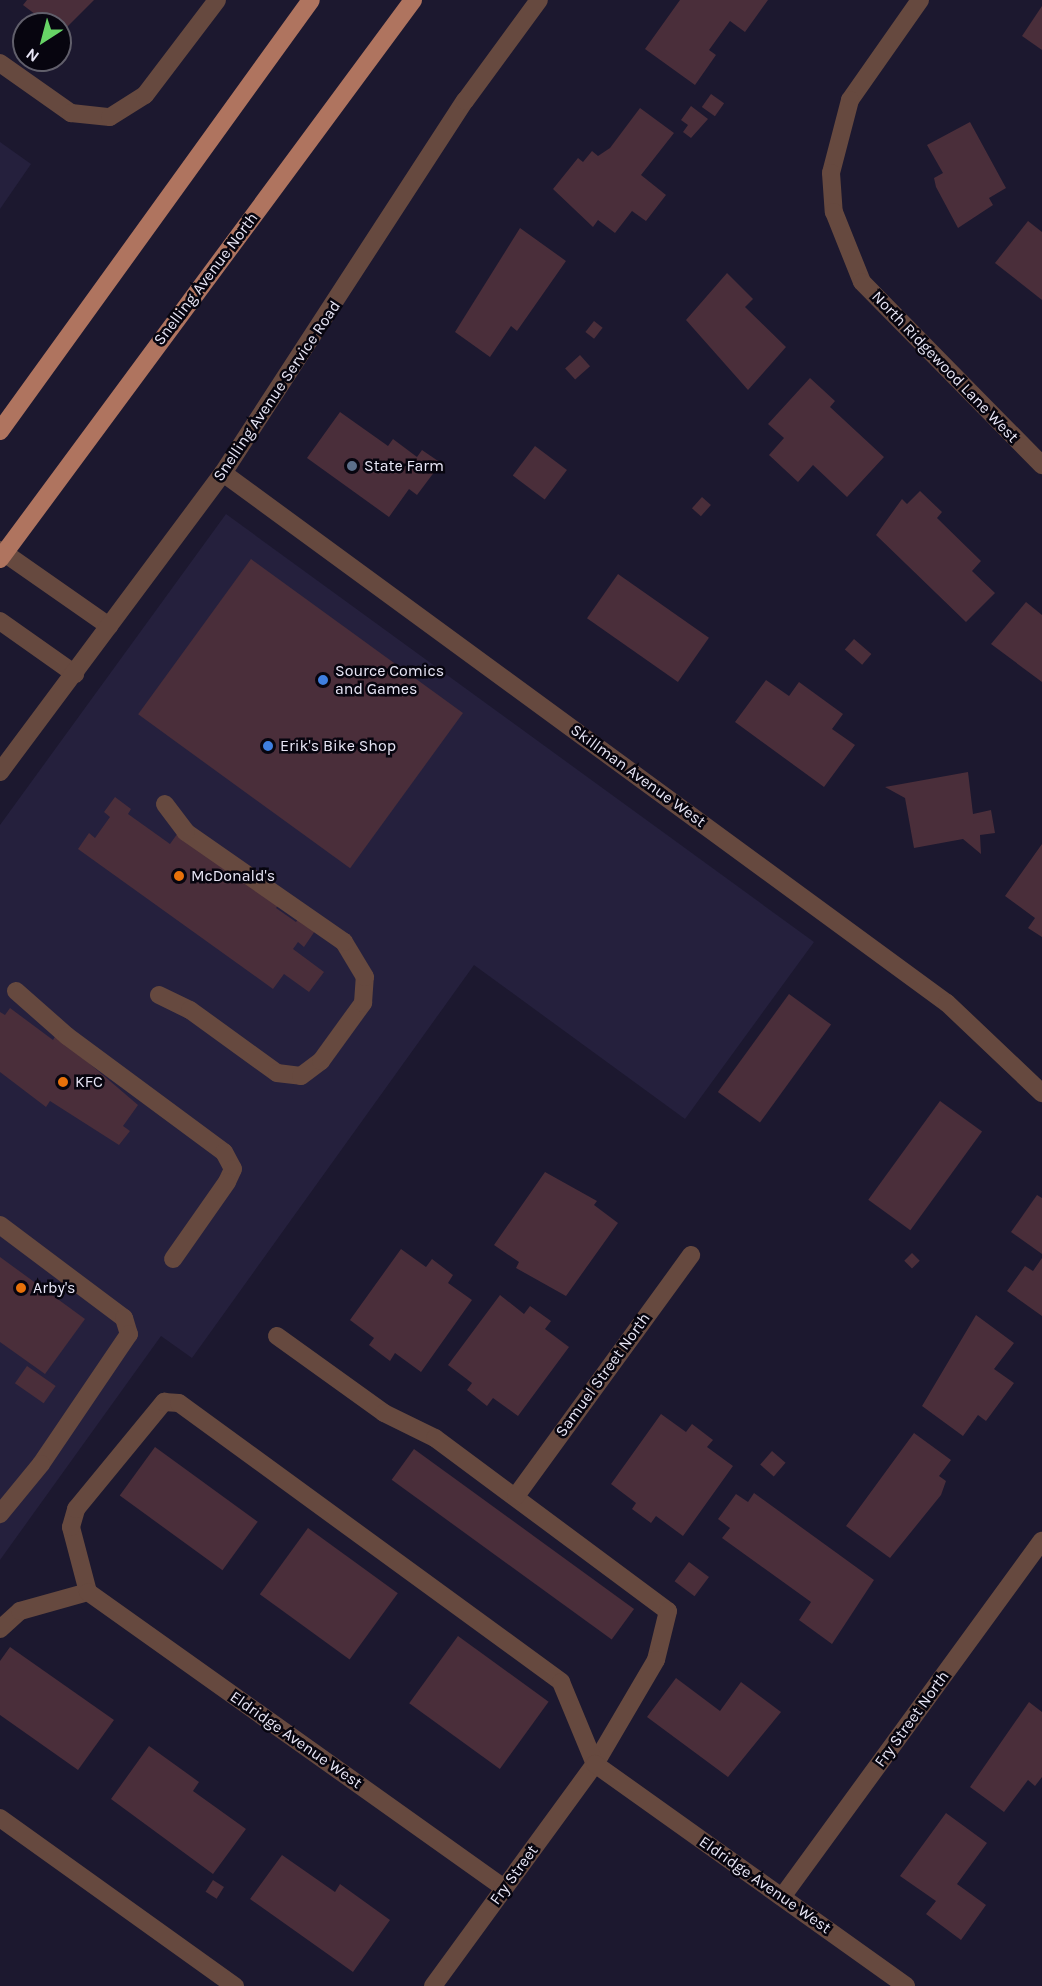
<!DOCTYPE html>
<style>
body{margin:0}
#map{position:relative;width:1042px;height:1986px;overflow:hidden;background:#1c182f;font-family:Karla,sans-serif}
div>[style]{position:absolute}
[style*='--x']{left:calc(var(--x)*1px);top:calc(var(--y)*1px);width:calc(var(--w)*1px);rotate:calc(var(--a)*1deg)}
.built>*{inset:0;background:#25203d}
.building>*{inset:0;background:#4a2e3a;transform-origin:0 0}
.lane>*{height:18px;margin:-9px;padding:0 9px;transform-origin:9px;border-radius:9px;background:#66493f}
.street>*{height:18px;margin:-9px;padding:0 9px;transform-origin:9px;border-radius:9px;background:#66493f}
.primary>*{height:18px;margin:-9px;padding:0 9px;transform-origin:9px;border-radius:9px;background:#af745f}
.dots>*{width:16px;height:16px;translate:-50% -50%;box-sizing:border-box;border:3px solid #07050f;border-radius:50%}
span{translate:-50% -50%;white-space:nowrap;text-align:center;line-height:1.15;-webkit-text-stroke:5px #07050f;paint-order:stroke}
.street-label{font-size:16px;color:#e8e6f6}
.poi-label{font-size:16px;color:#e8e6f6}
.left{translate:0 -50%;text-align:left}
.north{position:absolute;left:12px;top:12px;width:60px;height:60px;box-sizing:border-box;background:#07050f;border:2px solid #615f6b;border-radius:50%;rotate:216deg;font-size:16px;font-weight:700;line-height:24px;text-align:center;color:#e8e6f6}
.north::after{content:'';display:block;margin:auto;width:21px;height:27px;background:#67d466;clip-path:polygon(50% 0,100% 100%,50% 72%,0 100%)}
</style>
<div id="map">
<div class="built">
<i style="clip-path:polygon(0 142px,31px 164px,0 209px)"></i>
<i style="clip-path:polygon(226px 514px,814px 942px,685px 1119px,474px 965px,192px 1358px,161px 1336px,0 1560px,0 825px)"></i>
</div>
<div class="building">
<i style="clip-path:polygon(27px 0,94px 0,60px 34px,60px 24px,48px 24px,23px 5px)"></i>
<i style="clip-path:polygon(680px 0,768px 0,745px 32px,730px 21px,709px 50px,716px 55px,695px 85px,645px 49px)"></i>
<i style="clip-path:polygon(1042px 6px,1042px 50px,1022px 36px)"></i>
<i style="left:711px;top:94px;width:16px;height:16px;rotate:35deg"></i>
<i style="clip-path:polygon(691px 106px,708px 119px,691px 138px,683px 132px,688px 125px,681px 120px)"></i>
<i style="clip-path:polygon(640px 108px,674px 133px,641px 175px,666px 195px,646px 221px,632px 211px,615px 233px,598px 220px,593px 227px,553px 189px,578px 158px,583px 162px,592px 151px,598px 156px,610px 148px)"></i>
<i style="clip-path:polygon(970px 122px,1006px 188px,989px 198px,993px 205px,958px 228px,936px 187px,934px 178px,943px 173px,927px 145px)"></i>
<i style="clip-path:polygon(1028px 221px,1042px 232px,1042px 300px,995px 263px)"></i>
<i style="clip-path:polygon(520px 228px,566px 261px,517px 331px,511px 326px,490px 357px,455px 332px)"></i>
<i style="clip-path:polygon(727px 273px,753px 299px,745px 307px,786px 347px,748px 390px,686px 320px)"></i>
<i style="left:594px;top:321px;width:11px;height:14px;rotate:38deg"></i>
<i style="left:580px;top:355px;width:15px;height:20px;rotate:48deg"></i>
<i style="clip-path:polygon(810px 378px,835px 401px,830px 407px,884px 457px,847px 497px,813px 465px,798px 482px,769px 455px,784px 438px,768px 424px)"></i>
<i style="clip-path:polygon(340px 412px,388px 446px,393px 439px,417px 457px,422px 450px,441px 463px,417px 495px,409px 489px,389px 517px,307px 458px)"></i>
<i style="left:535px;top:446px;width:40px;height:37px;rotate:37deg"></i>
<i style="clip-path:polygon(920px 491px,942px 512px,937px 518px,981px 561px,972px 571px,995px 593px,966px 622px,876px 535px,902px 499px,907px 504px)"></i>
<i style="left:702px;top:497px;width:12px;height:15px;rotate:42deg"></i>
<i style="left:251px;top:559px;width:262px;height:192px;rotate:36deg"></i>
<i style="left:618px;top:574px;width:111px;height:54px;rotate:35deg"></i>
<i style="clip-path:polygon(1026px 602px,1042px 615px,1042px 682px,991px 644px)"></i>
<i style="left:854px;top:639px;width:23px;height:14px;rotate:41deg"></i>
<i style="clip-path:polygon(766px 680px,789px 696px,799px 682px,843px 714px,832px 729px,855px 745px,824px 787px,735px 722px)"></i>
<i style="clip-path:polygon(968px 772px,973px 814px,991px 810px,995px 833px,980px 835px,981px 854px,963px 839px,914px 848px,905px 798px,885px 787px)"></i>
<i style="clip-path:polygon(115px 797px,131px 809px,128px 814px,170px 844px,180px 830px,280px 903px,276px 908px,296px 922px,300px 916px,317px 928px,304px 947px,298px 942px,293px 949px,324px 972px,309px 992px,284px 974px,273px 989px,78px 849px,89px 833px,95px 838px,110px 817px,104px 812px)"></i>
<i style="clip-path:polygon(1042px 844px,1042px 937px,1028px 928px,1035px 918px,1005px 896px)"></i>
<i style="left:789px;top:994px;width:52px;height:121px;rotate:36deg"></i>
<i style="clip-path:polygon(10px 1008px,53px 1040px,56px 1035px,138px 1105px,123px 1126px,130px 1131px,119px 1145px,50px 1101px,46px 1107px,0 1072px,0 1012px,5px 1015px)"></i>
<i style="left:940px;top:1101px;width:52px;height:122px;rotate:36deg"></i>
<i style="clip-path:polygon(545px 1172px,597px 1201px,594px 1205px,618px 1223px,566px 1296px,516px 1268px,519px 1262px,494px 1245px)"></i>
<i style="clip-path:polygon(1037px 1195px,1042px 1198px,1042px 1254px,1011px 1232px)"></i>
<i style="clip-path:polygon(401px 1249px,426px 1267px,432px 1259px,453px 1275px,448px 1283px,472px 1300px,421px 1372px,395px 1353px,390px 1361px,369px 1345px,374px 1338px,350px 1320px)"></i>
<i style="left:912px;top:1253px;width:11px;height:11px;rotate:45deg"></i>
<i style="clip-path:polygon(0 1257px,85px 1319px,45px 1374px,0 1342px)"></i>
<i style="clip-path:polygon(1042px 1258px,1042px 1316px,1007px 1291px,1025px 1266px,1033px 1271px)"></i>
<i style="clip-path:polygon(500px 1295px,524px 1314px,530px 1306px,551px 1321px,545px 1329px,569px 1347px,518px 1416px,493px 1398px,487px 1406px,467px 1390px,472px 1383px,448px 1365px)"></i>
<i style="clip-path:polygon(976px 1315px,1014px 1343px,994px 1369px,1014px 1383px,986px 1421px,978px 1415px,963px 1436px,922px 1406px)"></i>
<i style="left:27px;top:1366px;width:35px;height:21px;rotate:35deg"></i>
<i style="clip-path:polygon(661px 1414px,686px 1432px,692px 1424px,713px 1440px,707px 1447px,733px 1466px,683px 1536px,656px 1516px,651px 1523px,632px 1509px,636px 1503px,611px 1484px)"></i>
<i style="clip-path:polygon(914px 1433px,951px 1460px,939px 1476px,946px 1481px,941px 1495px,890px 1558px,846px 1526px)"></i>
<i style="left:155px;top:1447px;width:127px;height:60px;rotate:36deg"></i>
<i style="left:414px;top:1449px;width:272px;height:38px;rotate:36deg"></i>
<i style="left:772px;top:1451px;width:18px;height:18px;rotate:41deg"></i>
<i style="clip-path:polygon(754px 1493px,874px 1580px,832px 1644px,799px 1620px,811px 1602px,722px 1538px,730px 1528px,718px 1519px,736px 1494px,748px 1502px)"></i>
<i style="left:308px;top:1528px;width:111px;height:82px;rotate:36deg"></i>
<i style="left:689px;top:1562px;width:25px;height:24px;rotate:37deg"></i>
<i style="left:458px;top:1636px;width:112px;height:83px;rotate:36deg"></i>
<i style="clip-path:polygon(10px 1647px,114px 1720px,78px 1770px,0 1715px,0 1661px)"></i>
<i style="clip-path:polygon(676px 1678px,720px 1711px,741px 1682px,781px 1712px,728px 1777px,647px 1717px)"></i>
<i style="clip-path:polygon(1029px 1702px,1042px 1712px,1042px 1777px,1035px 1786px,1028px 1780px,1004px 1812px,970px 1787px)"></i>
<i style="clip-path:polygon(149px 1746px,199px 1782px,193px 1791px,246px 1829px,213px 1874px,111px 1799px)"></i>
<i style="clip-path:polygon(946px 1813px,987px 1843px,957px 1884px,986px 1905px,961px 1940px,926px 1914px,936px 1901px,900px 1876px)"></i>
<i style="clip-path:polygon(282px 1855px,335px 1892px,340px 1884px,390px 1920px,353px 1972px,250px 1899px)"></i>
<i style="left:213px;top:1880px;width:13px;height:14px;rotate:32deg"></i>
</div>
<div class="lane">
<i style="--x:0;--y:550;--w:133;--a:34.9"></i>
<i style="--x:0;--y:621;--w:92;--a:35.2"></i>
<i style="--x:16;--y:991;--w:68;--a:41.4"></i>
<i style="--x:67;--y:1036;--w:195;--a:36.5"></i>
<i style="--x:224;--y:1152;--w:19;--a:62"></i>
<i style="--x:233;--y:1169;--w:14;--a:115"></i>
<i style="--x:227;--y:1182;--w:94;--a:125"></i>
<i style="--x:159;--y:995;--w:34;--a:26"></i>
<i style="--x:190;--y:1010;--w:107;--a:35.9"></i>
<i style="--x:277;--y:1073;--w:24;--a:7"></i>
<i style="--x:301;--y:1076;--w:25;--a:-37"></i>
<i style="--x:321;--y:1061;--w:72;--a:-54.1"></i>
<i style="--x:363;--y:1003;--w:26;--a:-86"></i>
<i style="--x:365;--y:977;--w:41;--a:-121"></i>
<i style="--x:344;--y:942;--w:193;--a:-145.2"></i>
<i style="--x:186;--y:832;--w:35;--a:-127"></i>
<i style="--x:0;--y:1225;--w:155;--a:36.9"></i>
<i style="--x:124;--y:1318;--w:17;--a:73"></i>
<i style="--x:129;--y:1334;--w:157;--a:124.1"></i>
<i style="--x:41;--y:1464;--w:65;--a:129.4"></i>
<i style="--x:277;--y:1336;--w:132;--a:35.7"></i>
<i style="--x:384;--y:1413;--w:57;--a:26.1"></i>
<i style="--x:435;--y:1438;--w:290;--a:36.6"></i>
<i style="--x:668;--y:1611;--w:50;--a:103.8"></i>
<i style="--x:656;--y:1660;--w:121;--a:120.4"></i>
<i style="--x:516;--y:1496;--w:298;--a:-54"></i>
<i style="--x:0;--y:1629;--w:27;--a:-42"></i>
<i style="--x:20;--y:1611;--w:71;--a:-15.6"></i>
<i style="--x:88;--y:1592;--w:67;--a:-104.7"></i>
<i style="--x:71;--y:1527;--w:19;--a:-74"></i>
<i style="--x:76;--y:1509;--w:139;--a:-50.6"></i>
<i style="--x:164;--y:1402;--w:15;--a:4"></i>
<i style="--x:179;--y:1403;--w:473;--a:36.1"></i>
<i style="--x:561;--y:1682;--w:89;--a:67.5"></i>
<i style="--x:0;--y:1818;--w:289;--a:35.6"></i>
</div>
<div class="street">
<i style="--x:920;--y:0;--w:122;--a:125"></i>
<i style="--x:850;--y:100;--w:75;--a:104.6"></i>
<i style="--x:831;--y:173;--w:39;--a:86"></i>
<i style="--x:834;--y:212;--w:75;--a:68.2"></i>
<i style="--x:862;--y:282;--w:257;--a:45.5"></i>
<i style="--x:0;--y:63;--w:87;--a:35.2"></i>
<i style="--x:71;--y:113;--w:39;--a:6"></i>
<i style="--x:110;--y:117;--w:41;--a:-32.2"></i>
<i style="--x:145;--y:95;--w:119;--a:-52.8"></i>
<i style="--x:223;--y:473;--w:897;--a:36.21"></i>
<i style="--x:947;--y:1003;--w:131;--a:43.5"></i>
<i style="--x:0;--y:772;--w:373;--a:-53.3"></i>
<i style="--x:223;--y:473;--w:444;--a:-57"></i>
<i style="--x:465;--y:101;--w:125;--a:-53.8"></i>
<i style="--x:88;--y:1592;--w:511;--a:35.43"></i>
<i style="--x:782;--y:1897;--w:441;--a:-53.9"></i>
<i style="--x:433;--y:1986;--w:275;--a:-53.9"></i>
<i style="--x:595;--y:1764;--w:382;--a:35.5"></i>
</div>
<div class="primary">
<i style="--x:0;--y:431;--w:531;--a:-54.19"></i>
<i style="--x:0;--y:559;--w:695;--a:-53.54"></i>
</div>
<div class="dots">
<i style="left:352px;top:466px;background:#5c6f8a"></i>
<i style="left:323px;top:680px;background:#3f7fe0"></i>
<i style="left:268px;top:746px;background:#3f7fe0"></i>
<i style="left:179px;top:876px;background:#e8710a"></i>
<i style="left:63px;top:1082px;background:#e8710a"></i>
<i style="left:21px;top:1288px;background:#e8710a"></i>
</div>
<div class="street-label">
<span style="left:206px;top:279px;rotate:-53deg">Snelling Avenue North</span>
<span style="left:945px;top:367px;rotate:46deg">North Ridgewood Lane West</span>
<span style="left:277px;top:391px;rotate:-56deg">Snelling Avenue Service Road</span>
<span style="left:638px;top:776px;rotate:36deg">Skillman Avenue West</span>
<span style="left:603px;top:1375px;rotate:-54deg">Samuel Street North</span>
<span style="left:912px;top:1719px;rotate:-54deg">Fry Street North</span>
<span style="left:296px;top:1740px;rotate:35deg">Eldridge Avenue West</span>
<span style="left:514px;top:1875px;rotate:-54deg">Fry Street</span>
<span style="left:765px;top:1885px;rotate:35deg">Eldridge Avenue West</span>
</div>
<div class="poi-label">
<span class="left" style="left:364px;top:466px">State Farm</span>
<span class="left" style="left:335px;top:680px">Source Comics<br>and Games</span>
<span class="left" style="left:280px;top:746px">Erik's Bike Shop</span>
<span class="left" style="left:191px;top:876px">McDonald's</span>
<span class="left" style="left:75px;top:1082px">KFC</span>
<span class="left" style="left:33px;top:1288px">Arby's</span>
</div>
<div class="north">N</div>
</div>
